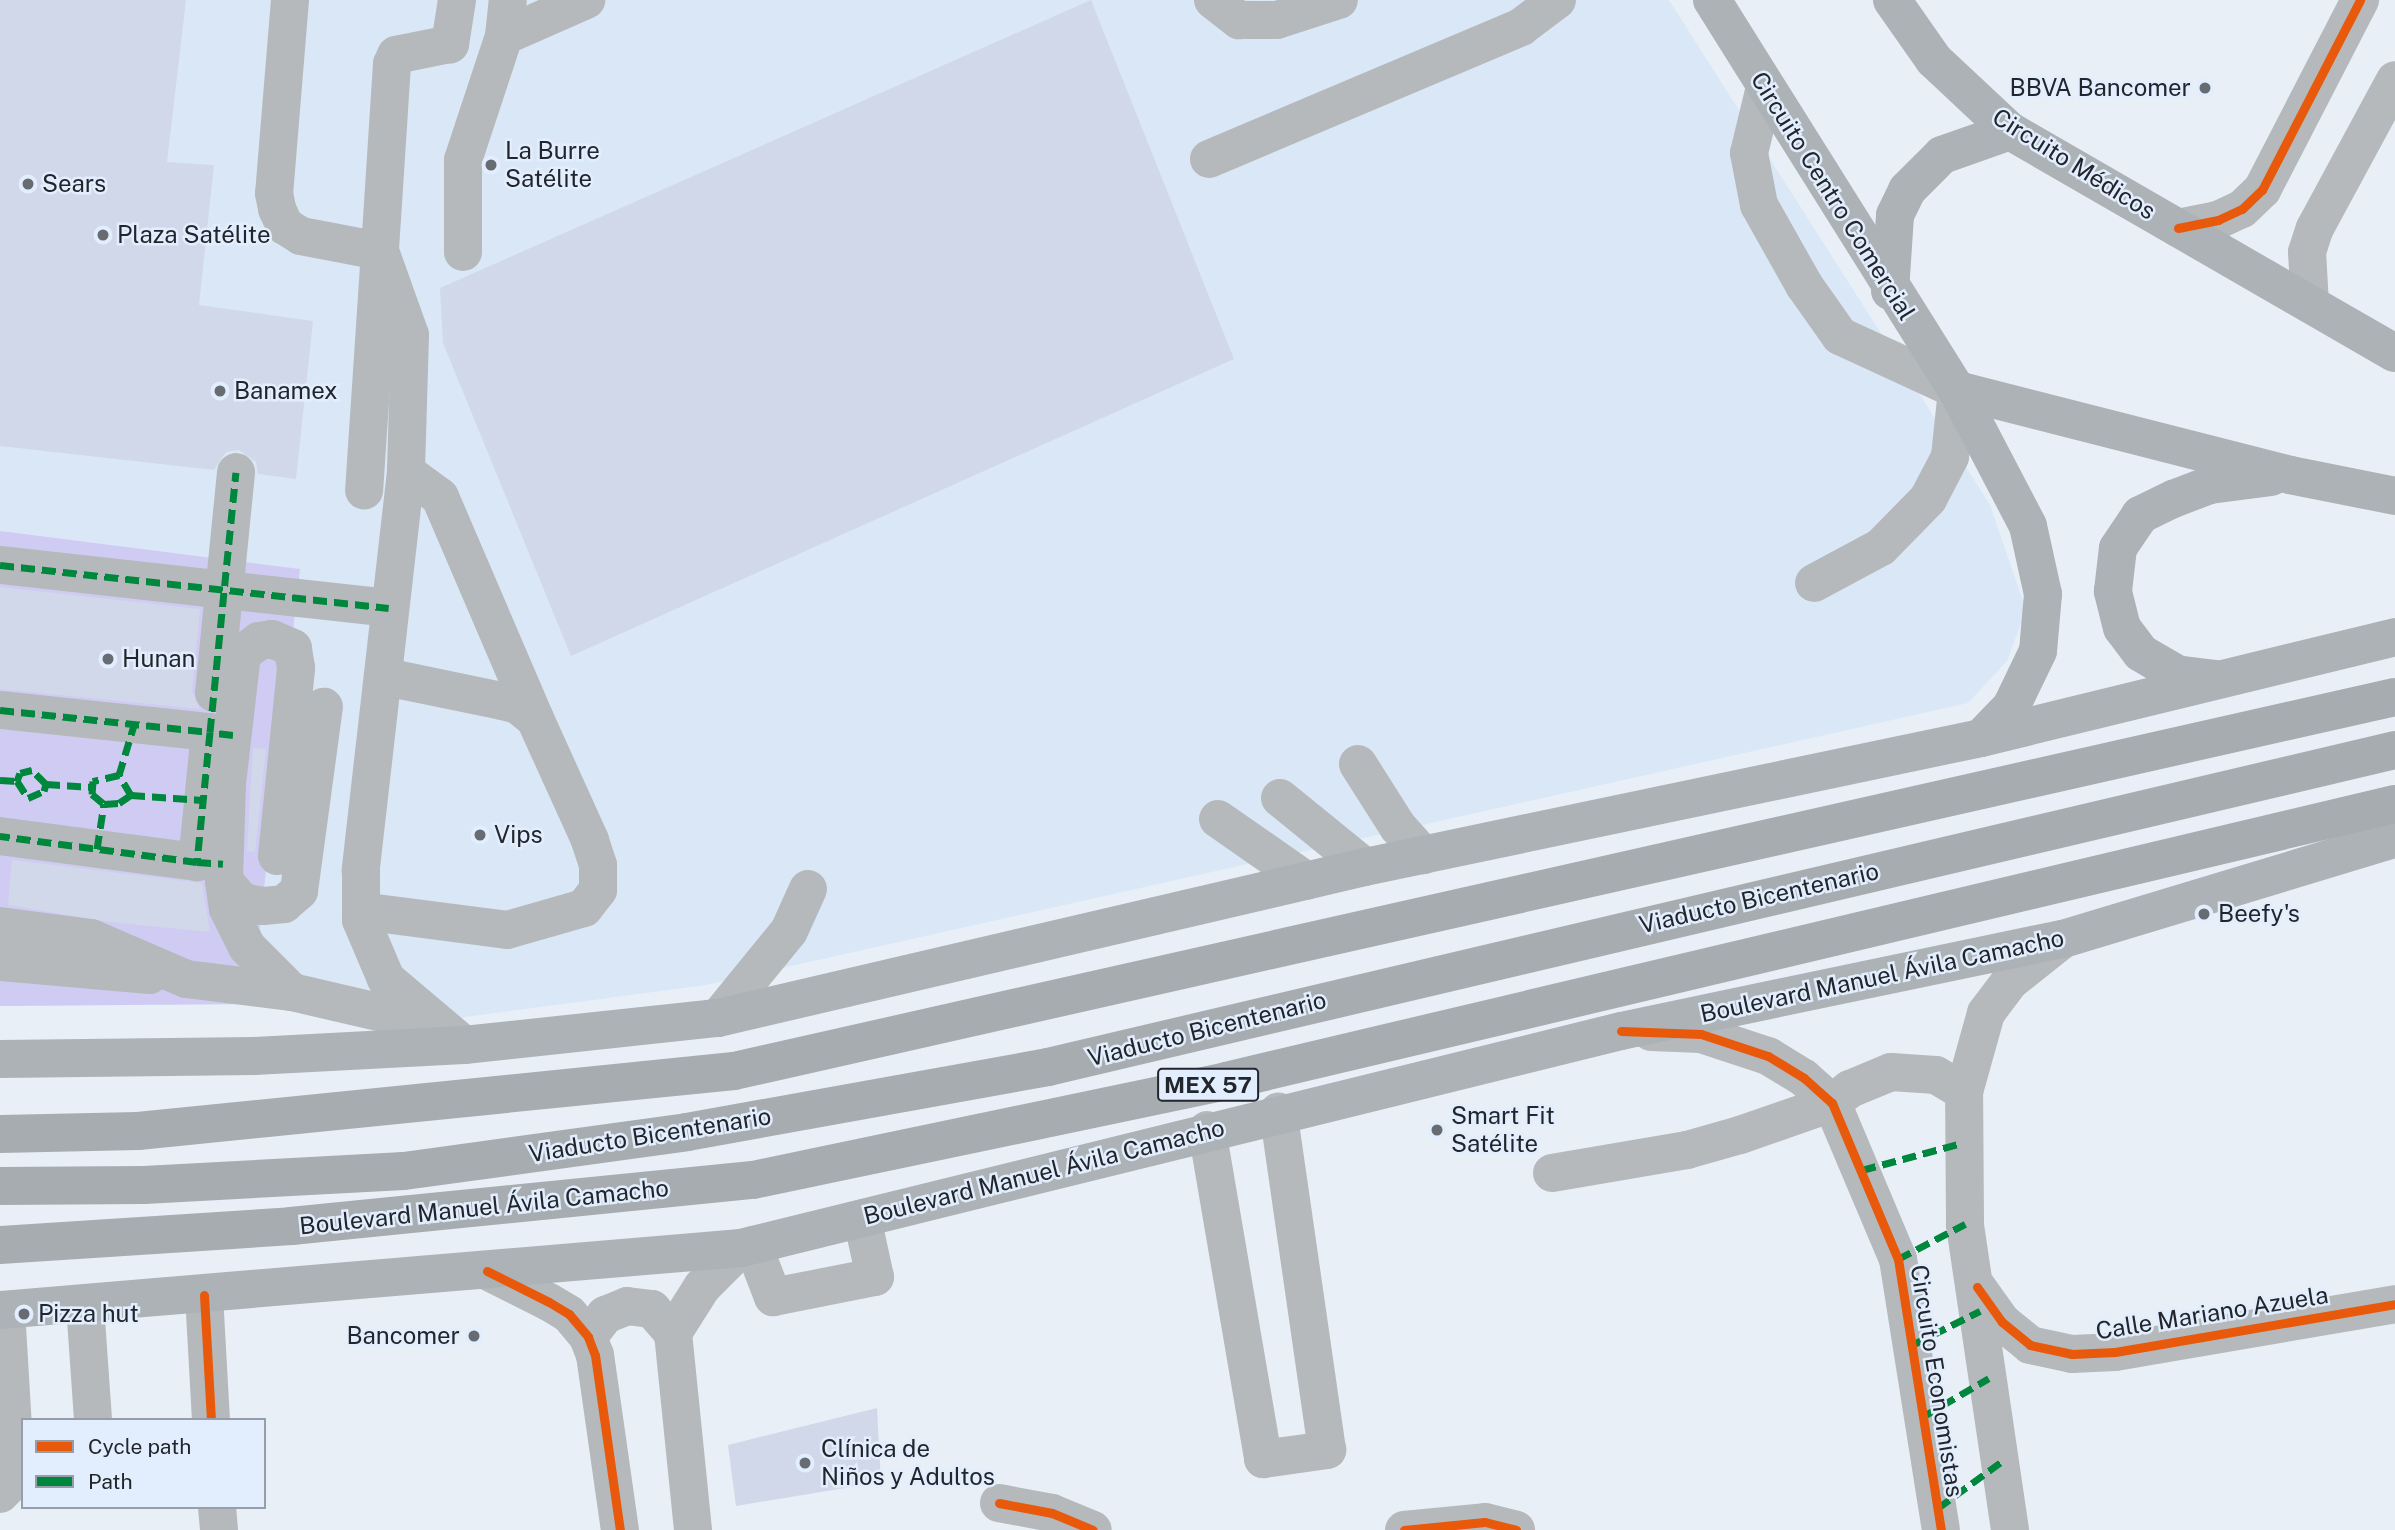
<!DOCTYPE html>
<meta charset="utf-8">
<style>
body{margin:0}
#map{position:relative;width:2395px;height:1530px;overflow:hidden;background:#e8eff7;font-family:"Public Sans",sans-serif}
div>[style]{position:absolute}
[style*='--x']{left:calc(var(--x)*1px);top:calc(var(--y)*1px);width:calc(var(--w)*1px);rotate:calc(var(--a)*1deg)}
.built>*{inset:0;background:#dae7f6}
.green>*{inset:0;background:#d0cbf3}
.building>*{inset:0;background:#d1d8ea}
.minor>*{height:38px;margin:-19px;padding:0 19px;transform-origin:19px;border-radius:19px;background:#b5b9bb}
.major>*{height:38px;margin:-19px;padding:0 19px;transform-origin:19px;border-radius:19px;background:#acb2b6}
.highway>*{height:38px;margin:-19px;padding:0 19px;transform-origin:19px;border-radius:19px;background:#a7acb0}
.quiet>*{height:7px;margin-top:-3.5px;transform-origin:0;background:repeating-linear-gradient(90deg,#00873e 0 14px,transparent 0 21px)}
.cycleway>*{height:9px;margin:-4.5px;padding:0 4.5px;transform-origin:4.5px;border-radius:4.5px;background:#e8590c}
.dots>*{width:19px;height:19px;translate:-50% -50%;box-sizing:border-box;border:4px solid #e2eefd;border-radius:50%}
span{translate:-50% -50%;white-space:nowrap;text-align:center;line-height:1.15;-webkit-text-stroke:5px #e2eefd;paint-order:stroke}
.shield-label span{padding:2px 5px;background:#e2eefd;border:2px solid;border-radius:5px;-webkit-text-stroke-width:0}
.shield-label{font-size:23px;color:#22262c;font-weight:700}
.poi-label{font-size:24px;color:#22262c}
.right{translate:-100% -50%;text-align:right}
.left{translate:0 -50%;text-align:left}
.street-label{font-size:24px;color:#22262c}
.legend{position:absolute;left:21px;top:1418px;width:245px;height:91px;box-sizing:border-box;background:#e2eefd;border:2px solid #959ea9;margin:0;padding:9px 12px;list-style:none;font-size:21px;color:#22262c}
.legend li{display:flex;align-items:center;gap:14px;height:35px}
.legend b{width:35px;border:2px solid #959ea9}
</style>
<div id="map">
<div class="built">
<i style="clip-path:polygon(0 0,1669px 0,1990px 505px,2026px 610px,2007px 661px,1968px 703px,706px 985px,450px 1019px,251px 1004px,0 1006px)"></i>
</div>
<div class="green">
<i style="clip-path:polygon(0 531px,300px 569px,251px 1004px,0 1006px)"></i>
</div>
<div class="building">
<i style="clip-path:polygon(0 0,186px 0,167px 162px,214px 165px,199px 305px,313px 321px,296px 479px,258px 474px,256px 462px,239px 450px,226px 452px,214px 470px,0 446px)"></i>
<i style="clip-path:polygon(1091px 0,1234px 359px,571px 656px,443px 343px,440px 288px)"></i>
<i style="clip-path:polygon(0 587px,200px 609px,192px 691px,200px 709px,0 689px)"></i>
<i style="clip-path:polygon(253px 748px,266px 749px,255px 852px,247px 851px)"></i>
<i style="clip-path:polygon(12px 860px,202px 883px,210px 932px,109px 922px,8px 905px)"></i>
<i style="clip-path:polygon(877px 1408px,881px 1482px,736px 1506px,728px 1445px)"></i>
</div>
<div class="minor">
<i style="--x:290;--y:0;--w:194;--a:94.7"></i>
<i style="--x:274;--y:193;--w:16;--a:79"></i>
<i style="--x:277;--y:209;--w:19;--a:65"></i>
<i style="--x:285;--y:226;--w:19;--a:32"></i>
<i style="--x:301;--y:236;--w:80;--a:10.8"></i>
<i style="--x:380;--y:251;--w:240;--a:93.8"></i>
<i style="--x:457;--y:0;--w:45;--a:99"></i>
<i style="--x:450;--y:44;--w:55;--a:168.5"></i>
<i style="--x:396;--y:55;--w:10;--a:114"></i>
<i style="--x:392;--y:64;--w:187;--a:93.7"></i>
<i style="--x:380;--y:251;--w:89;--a:70.3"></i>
<i style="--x:410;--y:335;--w:137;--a:91.7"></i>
<i style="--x:406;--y:472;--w:401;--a:96.5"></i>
<i style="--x:361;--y:870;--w:50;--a:90"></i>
<i style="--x:361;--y:920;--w:64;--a:67"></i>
<i style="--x:386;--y:979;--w:102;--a:40.2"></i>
<i style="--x:1213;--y:0;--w:33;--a:38"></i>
<i style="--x:1239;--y:20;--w:38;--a:0"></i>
<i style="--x:1277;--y:20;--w:65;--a:-17.9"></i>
<i style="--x:504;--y:36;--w:90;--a:-23.7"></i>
<i style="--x:1765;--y:87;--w:68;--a:103.6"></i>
<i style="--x:1749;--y:153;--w:53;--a:79.1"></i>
<i style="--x:1759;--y:205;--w:92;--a:60.6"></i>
<i style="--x:1804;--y:285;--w:62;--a:54.8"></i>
<i style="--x:1840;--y:336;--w:129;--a:24.8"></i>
<i style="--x:1957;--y:390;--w:67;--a:96"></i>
<i style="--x:1950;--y:457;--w:47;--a:117.6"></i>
<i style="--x:1928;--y:499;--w:67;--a:134.4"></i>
<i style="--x:1881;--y:547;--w:76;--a:151.8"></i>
<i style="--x:1209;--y:159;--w:339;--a:-22.9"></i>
<i style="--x:1521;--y:27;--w:45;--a:-36.9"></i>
<i style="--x:2178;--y:228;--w:41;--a:-11.3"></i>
<i style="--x:2218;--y:220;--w:26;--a:-25"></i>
<i style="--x:2242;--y:209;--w:28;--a:-44"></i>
<i style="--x:2262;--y:190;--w:214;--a:-62.7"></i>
<i style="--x:463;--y:252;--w:92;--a:-90"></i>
<i style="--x:463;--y:160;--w:131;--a:-71.7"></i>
<i style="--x:504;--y:36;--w:36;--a:-84"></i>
<i style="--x:2310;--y:304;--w:52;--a:-93.3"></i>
<i style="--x:2307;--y:252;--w:25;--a:-72"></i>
<i style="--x:2315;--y:228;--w:168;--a:-61.6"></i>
<i style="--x:406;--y:472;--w:42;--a:36.3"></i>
<i style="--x:440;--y:497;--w:241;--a:66.8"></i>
<i style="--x:0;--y:565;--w:391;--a:6.3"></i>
<i style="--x:214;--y:693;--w:222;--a:-84.3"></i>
<i style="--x:0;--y:710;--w:211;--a:6"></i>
<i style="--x:210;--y:732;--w:131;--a:95.7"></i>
<i style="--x:197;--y:862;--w:199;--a:-172.5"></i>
<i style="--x:1358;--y:764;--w:75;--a:57.6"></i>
<i style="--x:1398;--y:827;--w:38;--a:48"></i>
<i style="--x:1280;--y:798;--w:109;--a:39.1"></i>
<i style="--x:1218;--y:819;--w:108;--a:34.9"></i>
<i style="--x:277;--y:856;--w:189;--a:-84.2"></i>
<i style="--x:296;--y:668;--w:20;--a:-99"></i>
<i style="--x:293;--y:648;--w:23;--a:-157"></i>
<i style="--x:272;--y:639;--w:13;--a:171"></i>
<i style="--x:259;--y:641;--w:21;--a:143"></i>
<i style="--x:242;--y:654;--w:131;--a:96.6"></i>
<i style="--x:227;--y:784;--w:97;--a:91.8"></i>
<i style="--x:224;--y:881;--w:28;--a:82"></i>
<i style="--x:228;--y:909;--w:42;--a:63.4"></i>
<i style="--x:247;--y:947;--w:64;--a:45"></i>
<i style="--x:224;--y:881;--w:28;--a:49"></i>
<i style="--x:242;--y:902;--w:21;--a:11"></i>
<i style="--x:263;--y:906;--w:21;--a:-5"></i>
<i style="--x:284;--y:904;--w:20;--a:-41"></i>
<i style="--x:299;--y:891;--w:186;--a:-82.3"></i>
<i style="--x:361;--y:911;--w:147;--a:7.4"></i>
<i style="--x:507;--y:930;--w:80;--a:-15.9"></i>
<i style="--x:584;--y:908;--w:23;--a:-52"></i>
<i style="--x:598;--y:890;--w:25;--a:-90"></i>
<i style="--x:598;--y:865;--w:26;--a:-108"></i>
<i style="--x:590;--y:840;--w:133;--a:-114.4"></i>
<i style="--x:535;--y:719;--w:22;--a:-141"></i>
<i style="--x:518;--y:705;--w:16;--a:-166"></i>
<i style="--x:502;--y:701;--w:118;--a:-168.3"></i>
<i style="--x:0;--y:926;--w:92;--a:7.5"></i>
<i style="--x:91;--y:938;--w:103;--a:23.3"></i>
<i style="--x:186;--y:979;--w:107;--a:7"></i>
<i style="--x:292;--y:992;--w:150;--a:13.1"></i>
<i style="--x:0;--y:962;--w:150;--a:5"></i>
<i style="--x:718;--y:1018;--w:112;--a:-50.8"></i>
<i style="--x:789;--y:931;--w:46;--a:-65.7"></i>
<i style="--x:1651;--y:1032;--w:50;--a:2.3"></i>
<i style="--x:1701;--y:1034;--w:71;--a:18.2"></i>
<i style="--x:1768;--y:1056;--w:42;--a:31.4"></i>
<i style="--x:1804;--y:1078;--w:38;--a:42"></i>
<i style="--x:1832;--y:1103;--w:169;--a:67.1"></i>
<i style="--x:1898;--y:1259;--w:274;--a:81"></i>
<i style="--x:1207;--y:1130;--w:334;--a:80.3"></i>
<i style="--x:1263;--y:1459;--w:65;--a:-8"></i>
<i style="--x:1327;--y:1450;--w:342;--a:-98.2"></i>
<i style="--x:1552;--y:1173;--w:137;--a:-9.7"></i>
<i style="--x:1687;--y:1150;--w:55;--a:-15.8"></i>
<i style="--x:1740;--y:1135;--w:97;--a:-19.2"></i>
<i style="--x:1832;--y:1103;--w:23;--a:-38"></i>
<i style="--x:1850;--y:1089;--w:44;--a:-22.5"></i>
<i style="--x:1891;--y:1072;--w:45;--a:3.8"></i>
<i style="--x:1936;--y:1075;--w:33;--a:31"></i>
<i style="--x:753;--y:1245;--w:56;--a:69"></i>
<i style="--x:773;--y:1297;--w:104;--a:-11.1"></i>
<i style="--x:875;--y:1277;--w:60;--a:-102.4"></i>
<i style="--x:487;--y:1271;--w:69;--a:26.6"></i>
<i style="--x:549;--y:1302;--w:23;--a:31"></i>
<i style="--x:569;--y:1314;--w:30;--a:50"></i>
<i style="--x:588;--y:1337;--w:19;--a:69"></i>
<i style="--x:595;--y:1355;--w:177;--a:81.9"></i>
<i style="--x:1977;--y:1287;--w:43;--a:54.5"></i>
<i style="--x:2002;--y:1322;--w:36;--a:39"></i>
<i style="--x:2030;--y:1345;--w:43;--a:12.1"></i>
<i style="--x:2072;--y:1354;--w:43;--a:-2.7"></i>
<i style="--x:2115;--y:1352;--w:284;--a:-9.7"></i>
<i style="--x:204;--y:1295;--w:125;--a:86.8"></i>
<i style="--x:85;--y:1305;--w:115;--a:86"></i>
<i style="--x:588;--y:1337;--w:28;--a:-52"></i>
<i style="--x:605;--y:1315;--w:24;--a:-22"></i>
<i style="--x:627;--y:1306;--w:25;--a:7"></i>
<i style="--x:652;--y:1309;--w:32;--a:49"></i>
<i style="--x:0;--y:1494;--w:23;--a:-45"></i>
<i style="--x:16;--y:1478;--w:168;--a:-93.4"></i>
<i style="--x:999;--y:1503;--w:54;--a:10.7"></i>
<i style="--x:1052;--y:1513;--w:44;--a:22.5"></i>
<i style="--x:217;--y:1507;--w:23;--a:85"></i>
<i style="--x:693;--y:1530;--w:198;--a:-95.8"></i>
<i style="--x:673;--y:1333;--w:54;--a:-57.8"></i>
<i style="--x:702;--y:1287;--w:55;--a:-45"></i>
<i style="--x:1404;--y:1530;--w:81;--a:-5.6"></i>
<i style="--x:1485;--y:1522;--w:32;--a:14"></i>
<i style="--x:2010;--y:1530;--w:309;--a:-98.4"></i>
<i style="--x:1965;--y:1224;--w:132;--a:-90.4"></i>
<i style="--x:1964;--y:1092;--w:82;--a:-74.4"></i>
<i style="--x:1986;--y:1013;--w:39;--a:-53"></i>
<i style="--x:2009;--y:982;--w:69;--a:-38.5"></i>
</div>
<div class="major">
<i style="--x:1712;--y:0;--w:461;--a:57.9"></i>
<i style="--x:1957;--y:390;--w:153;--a:62.4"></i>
<i style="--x:2028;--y:526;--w:70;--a:77.6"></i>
<i style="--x:2043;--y:594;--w:57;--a:95"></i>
<i style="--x:2038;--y:651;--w:62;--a:115.7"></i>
<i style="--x:2011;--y:707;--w:43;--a:134.1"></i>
<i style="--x:1892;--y:0;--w:73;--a:55"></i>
<i style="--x:1934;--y:60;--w:104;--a:43.1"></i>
<i style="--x:2010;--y:131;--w:444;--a:30"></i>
<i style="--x:1890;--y:291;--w:76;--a:-86.2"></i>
<i style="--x:1895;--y:215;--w:28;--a:-64"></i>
<i style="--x:1907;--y:190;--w:49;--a:-45"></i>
<i style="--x:1942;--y:155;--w:72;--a:-19.4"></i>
<i style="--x:1957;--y:390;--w:344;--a:14.3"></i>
<i style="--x:2290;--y:475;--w:107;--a:11.3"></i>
<i style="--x:2216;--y:679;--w:39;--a:-173"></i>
<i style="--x:2177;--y:674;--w:42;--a:-149.7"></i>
<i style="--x:2141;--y:653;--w:31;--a:-127"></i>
<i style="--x:2122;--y:628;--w:38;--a:-104"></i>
<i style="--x:2113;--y:591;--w:43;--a:-83.4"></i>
<i style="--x:2118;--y:548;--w:40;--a:-56"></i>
<i style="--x:2140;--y:515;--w:37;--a:-26"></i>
<i style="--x:2173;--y:499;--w:40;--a:-21"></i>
<i style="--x:2210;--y:485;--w:62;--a:-7.5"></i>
<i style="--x:0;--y:1059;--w:254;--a:-0.7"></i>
<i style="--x:254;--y:1056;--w:210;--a:-3"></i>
<i style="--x:464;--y:1045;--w:255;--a:-6.1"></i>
<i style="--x:718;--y:1018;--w:664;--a:-13.14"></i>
<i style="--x:1365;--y:867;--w:629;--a:-11.83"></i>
<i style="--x:1981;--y:738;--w:426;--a:-13.7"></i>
<i style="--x:0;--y:1310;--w:744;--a:-4.78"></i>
<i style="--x:741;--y:1248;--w:906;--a:-13.85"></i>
<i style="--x:1621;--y:1031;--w:451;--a:-11.8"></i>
<i style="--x:2063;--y:939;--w:347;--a:-16.8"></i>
</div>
<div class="highway">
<i style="--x:0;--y:1134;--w:138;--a:-1.2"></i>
<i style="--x:138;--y:1131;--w:599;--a:-5.75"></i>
<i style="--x:734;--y:1071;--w:1703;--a:-12.69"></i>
<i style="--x:0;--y:1186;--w:144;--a:-0.4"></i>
<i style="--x:144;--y:1185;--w:260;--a:-3.1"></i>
<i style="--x:404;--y:1171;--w:286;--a:-7.8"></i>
<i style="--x:687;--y:1132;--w:367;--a:-10.2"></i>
<i style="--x:1048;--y:1067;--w:1384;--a:-13.24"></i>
<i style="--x:0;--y:1245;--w:292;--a:-3.7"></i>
<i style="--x:291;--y:1226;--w:464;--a:-5.7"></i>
<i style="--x:753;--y:1180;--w:483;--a:-11.8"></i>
<i style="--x:1226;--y:1081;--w:1201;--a:-13.33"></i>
</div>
<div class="quiet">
<i style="--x:0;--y:565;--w:391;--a:6.3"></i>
<i style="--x:0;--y:710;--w:211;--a:6"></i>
<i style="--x:210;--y:732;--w:131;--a:95.7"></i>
<i style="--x:197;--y:862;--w:199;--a:-172.5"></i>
<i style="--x:233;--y:735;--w:23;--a:-173"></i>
<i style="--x:210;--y:732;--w:261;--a:-84.3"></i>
<i style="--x:119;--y:775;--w:52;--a:-73.3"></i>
<i style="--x:0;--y:780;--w:17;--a:3"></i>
<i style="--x:46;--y:784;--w:20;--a:-135"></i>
<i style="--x:32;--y:770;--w:12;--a:166"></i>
<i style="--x:20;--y:773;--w:9;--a:111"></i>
<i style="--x:17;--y:781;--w:20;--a:57"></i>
<i style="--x:28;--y:798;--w:17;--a:-24"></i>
<i style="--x:44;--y:791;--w:7;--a:-74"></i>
<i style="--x:46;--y:784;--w:46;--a:3.7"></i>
<i style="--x:131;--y:795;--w:23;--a:-121"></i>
<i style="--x:119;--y:775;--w:27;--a:167"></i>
<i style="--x:93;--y:781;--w:13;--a:94"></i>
<i style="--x:92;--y:794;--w:16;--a:40"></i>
<i style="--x:104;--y:804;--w:15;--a:-4"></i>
<i style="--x:119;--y:803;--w:14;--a:-34"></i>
<i style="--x:131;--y:795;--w:72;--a:4"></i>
<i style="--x:97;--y:849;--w:46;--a:-81.2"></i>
<i style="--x:197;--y:862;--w:26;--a:4"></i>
<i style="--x:1862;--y:1170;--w:104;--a:-15.1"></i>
<i style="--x:1898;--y:1259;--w:76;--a:-27.6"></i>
<i style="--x:1914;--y:1344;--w:74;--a:-26.6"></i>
<i style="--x:1924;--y:1416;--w:75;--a:-30.3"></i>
<i style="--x:1938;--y:1508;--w:78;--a:-36.1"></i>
</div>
<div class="cycleway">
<i style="--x:2178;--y:228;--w:41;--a:-11.3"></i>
<i style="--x:2218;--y:220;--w:26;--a:-25"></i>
<i style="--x:2242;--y:209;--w:28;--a:-44"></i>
<i style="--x:2262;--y:190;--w:214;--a:-62.7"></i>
<i style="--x:1621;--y:1031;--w:80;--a:2.1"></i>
<i style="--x:1701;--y:1034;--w:71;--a:18.2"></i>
<i style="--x:1768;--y:1056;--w:42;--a:31.4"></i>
<i style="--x:1804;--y:1078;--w:38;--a:42"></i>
<i style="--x:1832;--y:1103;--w:169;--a:67.1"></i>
<i style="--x:1898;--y:1259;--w:274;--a:81"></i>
<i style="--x:487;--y:1271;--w:69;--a:26.6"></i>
<i style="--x:549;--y:1302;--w:23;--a:31"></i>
<i style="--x:569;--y:1314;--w:30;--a:50"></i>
<i style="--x:588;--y:1337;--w:19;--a:69"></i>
<i style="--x:595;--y:1355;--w:177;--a:81.9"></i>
<i style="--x:1977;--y:1287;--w:43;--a:54.5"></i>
<i style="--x:2002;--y:1322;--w:36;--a:39"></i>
<i style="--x:2030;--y:1345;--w:43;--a:12.1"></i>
<i style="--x:2072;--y:1354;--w:43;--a:-2.7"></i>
<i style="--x:2115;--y:1352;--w:284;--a:-9.7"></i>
<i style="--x:204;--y:1295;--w:125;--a:86.8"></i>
<i style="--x:999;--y:1503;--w:54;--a:10.7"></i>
<i style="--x:1052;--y:1513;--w:44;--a:22.5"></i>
<i style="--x:1404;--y:1530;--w:81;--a:-5.6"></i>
<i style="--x:1485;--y:1522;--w:32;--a:14"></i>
</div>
<div class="dots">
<i style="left:2205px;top:88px;background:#676c73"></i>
<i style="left:491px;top:165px;background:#676c73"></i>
<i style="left:28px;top:184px;background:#676c73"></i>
<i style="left:103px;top:235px;background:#676c73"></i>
<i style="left:220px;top:391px;background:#676c73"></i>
<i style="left:108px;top:659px;background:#676c73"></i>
<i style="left:480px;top:835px;background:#676c73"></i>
<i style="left:2204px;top:914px;background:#676c73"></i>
<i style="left:1437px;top:1130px;background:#676c73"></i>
<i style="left:24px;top:1314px;background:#676c73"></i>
<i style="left:474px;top:1336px;background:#676c73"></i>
<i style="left:805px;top:1463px;background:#676c73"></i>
</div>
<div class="shield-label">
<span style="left:1208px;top:1085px">MEX 57</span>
</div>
<div class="poi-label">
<span class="right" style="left:2191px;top:88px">BBVA Bancomer</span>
<span class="left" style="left:505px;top:165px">La Burre<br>Satélite</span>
<span class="left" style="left:42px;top:184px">Sears</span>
<span class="left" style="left:117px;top:235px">Plaza Satélite</span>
<span class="left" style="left:234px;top:391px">Banamex</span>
<span class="left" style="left:122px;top:659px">Hunan</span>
<span class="left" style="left:494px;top:835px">Vips</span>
<span class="left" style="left:2218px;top:914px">Beefy's</span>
<span class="left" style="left:1451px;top:1130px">Smart Fit<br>Satélite</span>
<span class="left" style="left:38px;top:1314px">Pizza hut</span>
<span class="right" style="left:460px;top:1336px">Bancomer</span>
<span class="left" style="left:821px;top:1463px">Clínica de<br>Niños y Adultos</span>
</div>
<div class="street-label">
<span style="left:2074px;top:164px;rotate:32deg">Circuito Médicos</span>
<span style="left:1833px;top:196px;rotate:58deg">Circuito Centro Comercial</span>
<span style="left:1759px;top:898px;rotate:-13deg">Viaducto Bicentenario</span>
<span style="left:1882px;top:976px;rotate:-12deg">Boulevard Manuel Ávila Camacho</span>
<span style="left:1207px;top:1029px;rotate:-14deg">Viaducto Bicentenario</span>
<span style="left:650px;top:1135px;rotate:-9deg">Viaducto Bicentenario</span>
<span style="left:1044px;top:1172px;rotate:-14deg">Boulevard Manuel Ávila Camacho</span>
<span style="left:484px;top:1207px;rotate:-6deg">Boulevard Manuel Ávila Camacho</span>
<span style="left:2212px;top:1313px;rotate:-9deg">Calle Mariano Azuela</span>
<span style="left:1937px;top:1381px;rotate:81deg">Circuito Economistas</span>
</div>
<ul class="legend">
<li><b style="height:9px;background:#e8590c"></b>Cycle path</li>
<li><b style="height:9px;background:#00873e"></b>Path</li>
</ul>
</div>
